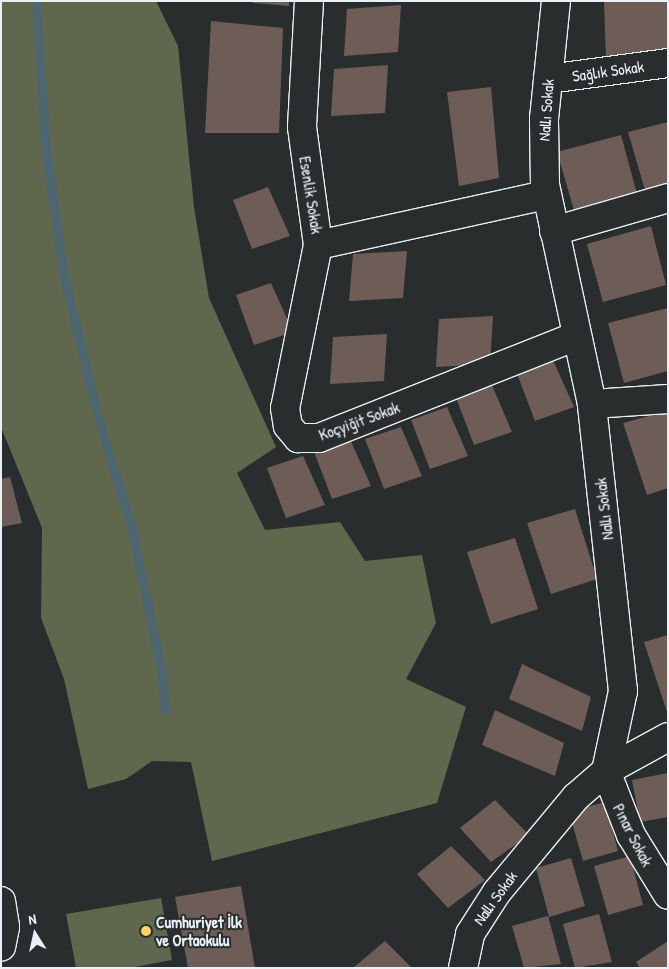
<!DOCTYPE html>
<html>
<head>
<meta charset="utf-8">
<style>
  body { margin:0 }
  #map { position:relative; width:669px; height:969px; overflow:hidden; background:#2a2d2e; font-family:"Patrick Hand",sans-serif }
  div>[style] { position:absolute }
  [style*='--x'] { left:calc(var(--x)*1px); top:calc(var(--y)*1px); width:calc(var(--w)*1px); rotate:calc(var(--a)*1deg) }
  .green>* { inset:0; background:#5f674d }
  .stream>* { height:9px; margin:-4.5px; padding:0 4.5px; transform-origin:4.5px; border-radius:4.5px; background:#4e6572 }
  .building>* { inset:0; background:#6e5d57 }
  .roads { filter:drop-shadow(1px 0 #e8f1f8) drop-shadow(-1px 0 #e8f1f8) drop-shadow(0 1px #e8f1f8) drop-shadow(0 -1px #e8f1f8) }
  .minor>* { height:28px; margin:-14px; padding:0 14px; transform-origin:14px; border-radius:14px; background:#2a2d2e }
  .dots>* { width:14px; height:14px; translate:-50% -50%; box-sizing:border-box; border:2px solid #2a2d2e; border-radius:50% }
  span { translate:-50% -50%; white-space:nowrap; text-align:center; line-height:1.15; -webkit-text-stroke:4px #2a2d2e; paint-order:stroke }
  .street-label { font-size:16px; color:#e8f1f8 }
  .poi-label { font-size:16px; color:#e8f1f8; font-weight:700 }
  .left { translate:0 -50%; text-align:left }
  .frame { position:absolute; inset:0; border:2px solid #e8f1f8; pointer-events:none }
  .north { position:absolute; left:10px; top:909px; width:50px; height:50px; -webkit-text-stroke:4px #2a2d2e; paint-order:stroke; rotate:350deg; font-size:14px; font-weight:700; line-height:20px; text-align:center; color:#e8f1f8 }
  .north::after { content:''; display:block; margin:auto; width:18px; height:22px; background:#e8f1f8; clip-path:polygon(50% 0,100% 100%,50% 72%,0 100%) }
</style>
</head>
<body>
<div id="map">
  <div class="green">
    <i style="clip-path:polygon(1px 1px,156px 1px,178px 46px,194px 207px,209px 298px,276px 447px,237px 473px,265px 530px,340px 522px,365px 561px,422px 555px,436px 623px,406px 679px,466px 707px,437px 803px,212px 861px,191px 762px,152px 761px,126px 779px,88px 789px,64px 679px,41px 618px,42px 528px,1px 427px)"></i>
    <i style="clip-path:polygon(161px 898px,172px 960px,129px 968px,76px 968px,66px 914px)"></i>
  </div>
  <div class="stream">
    <i style="--x:36;--y:1;--w:149;--a:86.2"></i>
    <i style="--x:46;--y:150;--w:128;--a:81.9"></i>
    <i style="--x:64;--y:277;--w:148;--a:76.3"></i>
    <i style="--x:99;--y:421;--w:113;--a:73"></i>
    <i style="--x:132;--y:529;--w:143;--a:78.3"></i>
    <i style="--x:161;--y:669;--w:42;--a:84.6"></i>
  </div>
  <div class="building">
    <i style="clip-path:polygon(253px 1px,289px 1px,289px 6px,253px 3px)"></i>
    <i style="clip-path:polygon(604px 1px,668px 1px,668px 51px,606px 60px)"></i>
    <i style="clip-path:polygon(401px 5px,398px 52px,344px 56px,347px 9px)"></i>
    <i style="clip-path:polygon(211px 21px,283px 28px,279px 133px,205px 133px)"></i>
    <i style="clip-path:polygon(388px 65px,385px 113px,331px 116px,334px 69px)"></i>
    <i style="clip-path:polygon(491px 87px,499px 178px,459px 186px,447px 92px)"></i>
    <i style="clip-path:polygon(668px 122px,668px 184px,645px 190px,628px 132px)"></i>
    <i style="clip-path:polygon(621px 135px,637px 194px,574px 210px,557px 152px)"></i>
    <i style="clip-path:polygon(268px 187px,290px 236px,252px 249px,233px 200px)"></i>
    <i style="clip-path:polygon(651px 226px,666px 285px,603px 302px,587px 244px)"></i>
    <i style="clip-path:polygon(407px 251px,403px 298px,349px 301px,353px 254px)"></i>
    <i style="clip-path:polygon(271px 283px,293px 332px,254px 345px,236px 295px)"></i>
    <i style="clip-path:polygon(668px 308px,668px 371px,624px 383px,608px 323px)"></i>
    <i style="clip-path:polygon(493px 316px,490px 364px,436px 367px,439px 319px)"></i>
    <i style="clip-path:polygon(387px 334px,384px 381px,330px 384px,333px 337px)"></i>
    <i style="clip-path:polygon(552px 358px,574px 407px,535px 421px,516px 371px)"></i>
    <i style="clip-path:polygon(491px 383px,512px 432px,474px 445px,455px 395px)"></i>
    <i style="clip-path:polygon(447px 407px,468px 456px,430px 469px,411px 420px)"></i>
    <i style="clip-path:polygon(668px 411px,668px 488px,647px 495px,623px 423px)"></i>
    <i style="clip-path:polygon(401px 427px,422px 476px,384px 489px,365px 439px)"></i>
    <i style="clip-path:polygon(349px 437px,371px 486px,332px 499px,313px 449px)"></i>
    <i style="clip-path:polygon(303px 456px,325px 505px,286px 518px,267px 468px)"></i>
    <i style="clip-path:polygon(10px 477px,22px 523px,1px 527px,1px 479px)"></i>
    <i style="clip-path:polygon(575px 509px,597px 579px,551px 594px,527px 523px)"></i>
    <i style="clip-path:polygon(515px 538px,538px 609px,491px 624px,467px 552px)"></i>
    <i style="clip-path:polygon(668px 635px,668px 712px,667px 712px,644px 642px)"></i>
    <i style="clip-path:polygon(522px 664px,591px 697px,582px 731px,509px 699px)"></i>
    <i style="clip-path:polygon(495px 710px,564px 743px,555px 776px,482px 745px)"></i>
    <i style="clip-path:polygon(668px 773px,668px 817px,640px 822px,632px 780px)"></i>
    <i style="clip-path:polygon(495px 800px,529px 835px,491px 862px,460px 828px)"></i>
    <i style="clip-path:polygon(605px 802px,618px 851px,583px 861px,569px 812px)"></i>
    <i style="clip-path:polygon(451px 846px,485px 880px,448px 908px,417px 874px)"></i>
    <i style="clip-path:polygon(630px 856px,643px 905px,608px 915px,594px 866px)"></i>
    <i style="clip-path:polygon(571px 858px,585px 906px,549px 917px,536px 868px)"></i>
    <i style="clip-path:polygon(241px 886px,255px 968px,188px 968px,175px 897px)"></i>
    <i style="clip-path:polygon(599px 914px,612px 962px,575px 968px,563px 924px)"></i>
    <i style="clip-path:polygon(548px 916px,561px 964px,524px 968px,512px 926px)"></i>
    <i style="clip-path:polygon(385px 941px,412px 968px,353px 968px)"></i>
    <i style="clip-path:polygon(668px 941px,668px 968px,640px 968px,636px 962px)"></i>
  </div>
  <div class="roads">
    <div class="minor">
      <i style="--x:309;--y:1;--w:126;--a:93.2"></i>
      <i style="--x:302;--y:127;--w:119;--a:82.3"></i>
      <i style="--x:318;--y:245;--w:233;--a:-12.4"></i>
      <i style="--x:548;--y:79;--w:121;--a:-7.6"></i>
      <i style="--x:554;--y:231;--w:119;--a:-16.1"></i>
      <i style="--x:318;--y:245;--w:166;--a:101.4"></i>
      <i style="--x:285;--y:408;--w:18;--a:81"></i>
      <i style="--x:288;--y:426;--w:16;--a:50"></i>
      <i style="--x:298;--y:438;--w:21;--a:0"></i>
      <i style="--x:319;--y:438;--w:277;--a:-21.6"></i>
      <i style="--x:592;--y:404;--w:76;--a:-3.8"></i>
      <i style="--x:668;--y:737;--w:71;--a:151.3"></i>
      <i style="--x:606;--y:771;--w:69;--a:68.7"></i>
      <i style="--x:631;--y:835;--w:70;--a:58.3"></i>
      <i style="--x:1;--y:901;--w:26;--a:81"></i>
      <i style="--x:5;--y:927;--w:20;--a:101"></i>
      <i style="--x:463;--y:968;--w:35;--a:-78"></i>
      <i style="--x:470;--y:934;--w:50;--a:-57.3"></i>
      <i style="--x:497;--y:892;--w:124;--a:-50.3"></i>
      <i style="--x:576;--y:797;--w:40;--a:-41"></i>
      <i style="--x:606;--y:771;--w:82;--a:-78"></i>
      <i style="--x:623;--y:691;--w:289;--a:-96.2"></i>
      <i style="--x:592;--y:404;--w:224;--a:-102.1"></i>
      <i style="--x:545;--y:185;--w:66;--a:-90.9"></i>
      <i style="--x:544;--y:119;--w:119;--a:-84.2"></i>
    </div>
  </div>
  <div class="dots">
    <i style="left:146px;top:931px;background:#ffd166"></i>
  </div>
  <div class="street-label">
    <span style="left:608px;top:71px;rotate:-8deg">Sağlık Sokak</span>
    <span style="left:546px;top:110px;rotate:-86deg">Nallı Sokak</span>
    <span style="left:311px;top:195px;rotate:81deg">Esenlik Sokak</span>
    <span style="left:359px;top:421px;rotate:-20deg">Koçyiğit Sokak</span>
    <span style="left:604px;top:509px;rotate:-97deg">Nallı Sokak</span>
    <span style="left:633px;top:835px;rotate:63deg">Pınar Sokak</span>
    <span style="left:495px;top:898px;rotate:-54deg">Nallı Sokak</span>
  </div>
  <div class="poi-label">
    <span class="left" style="left:156px;top:931px">Cumhuriyet İlk<br>ve Ortaokulu</span>
  </div>
  <div class="frame"></div>
  <div class="north">N</div>
</div>
</body>
</html>
